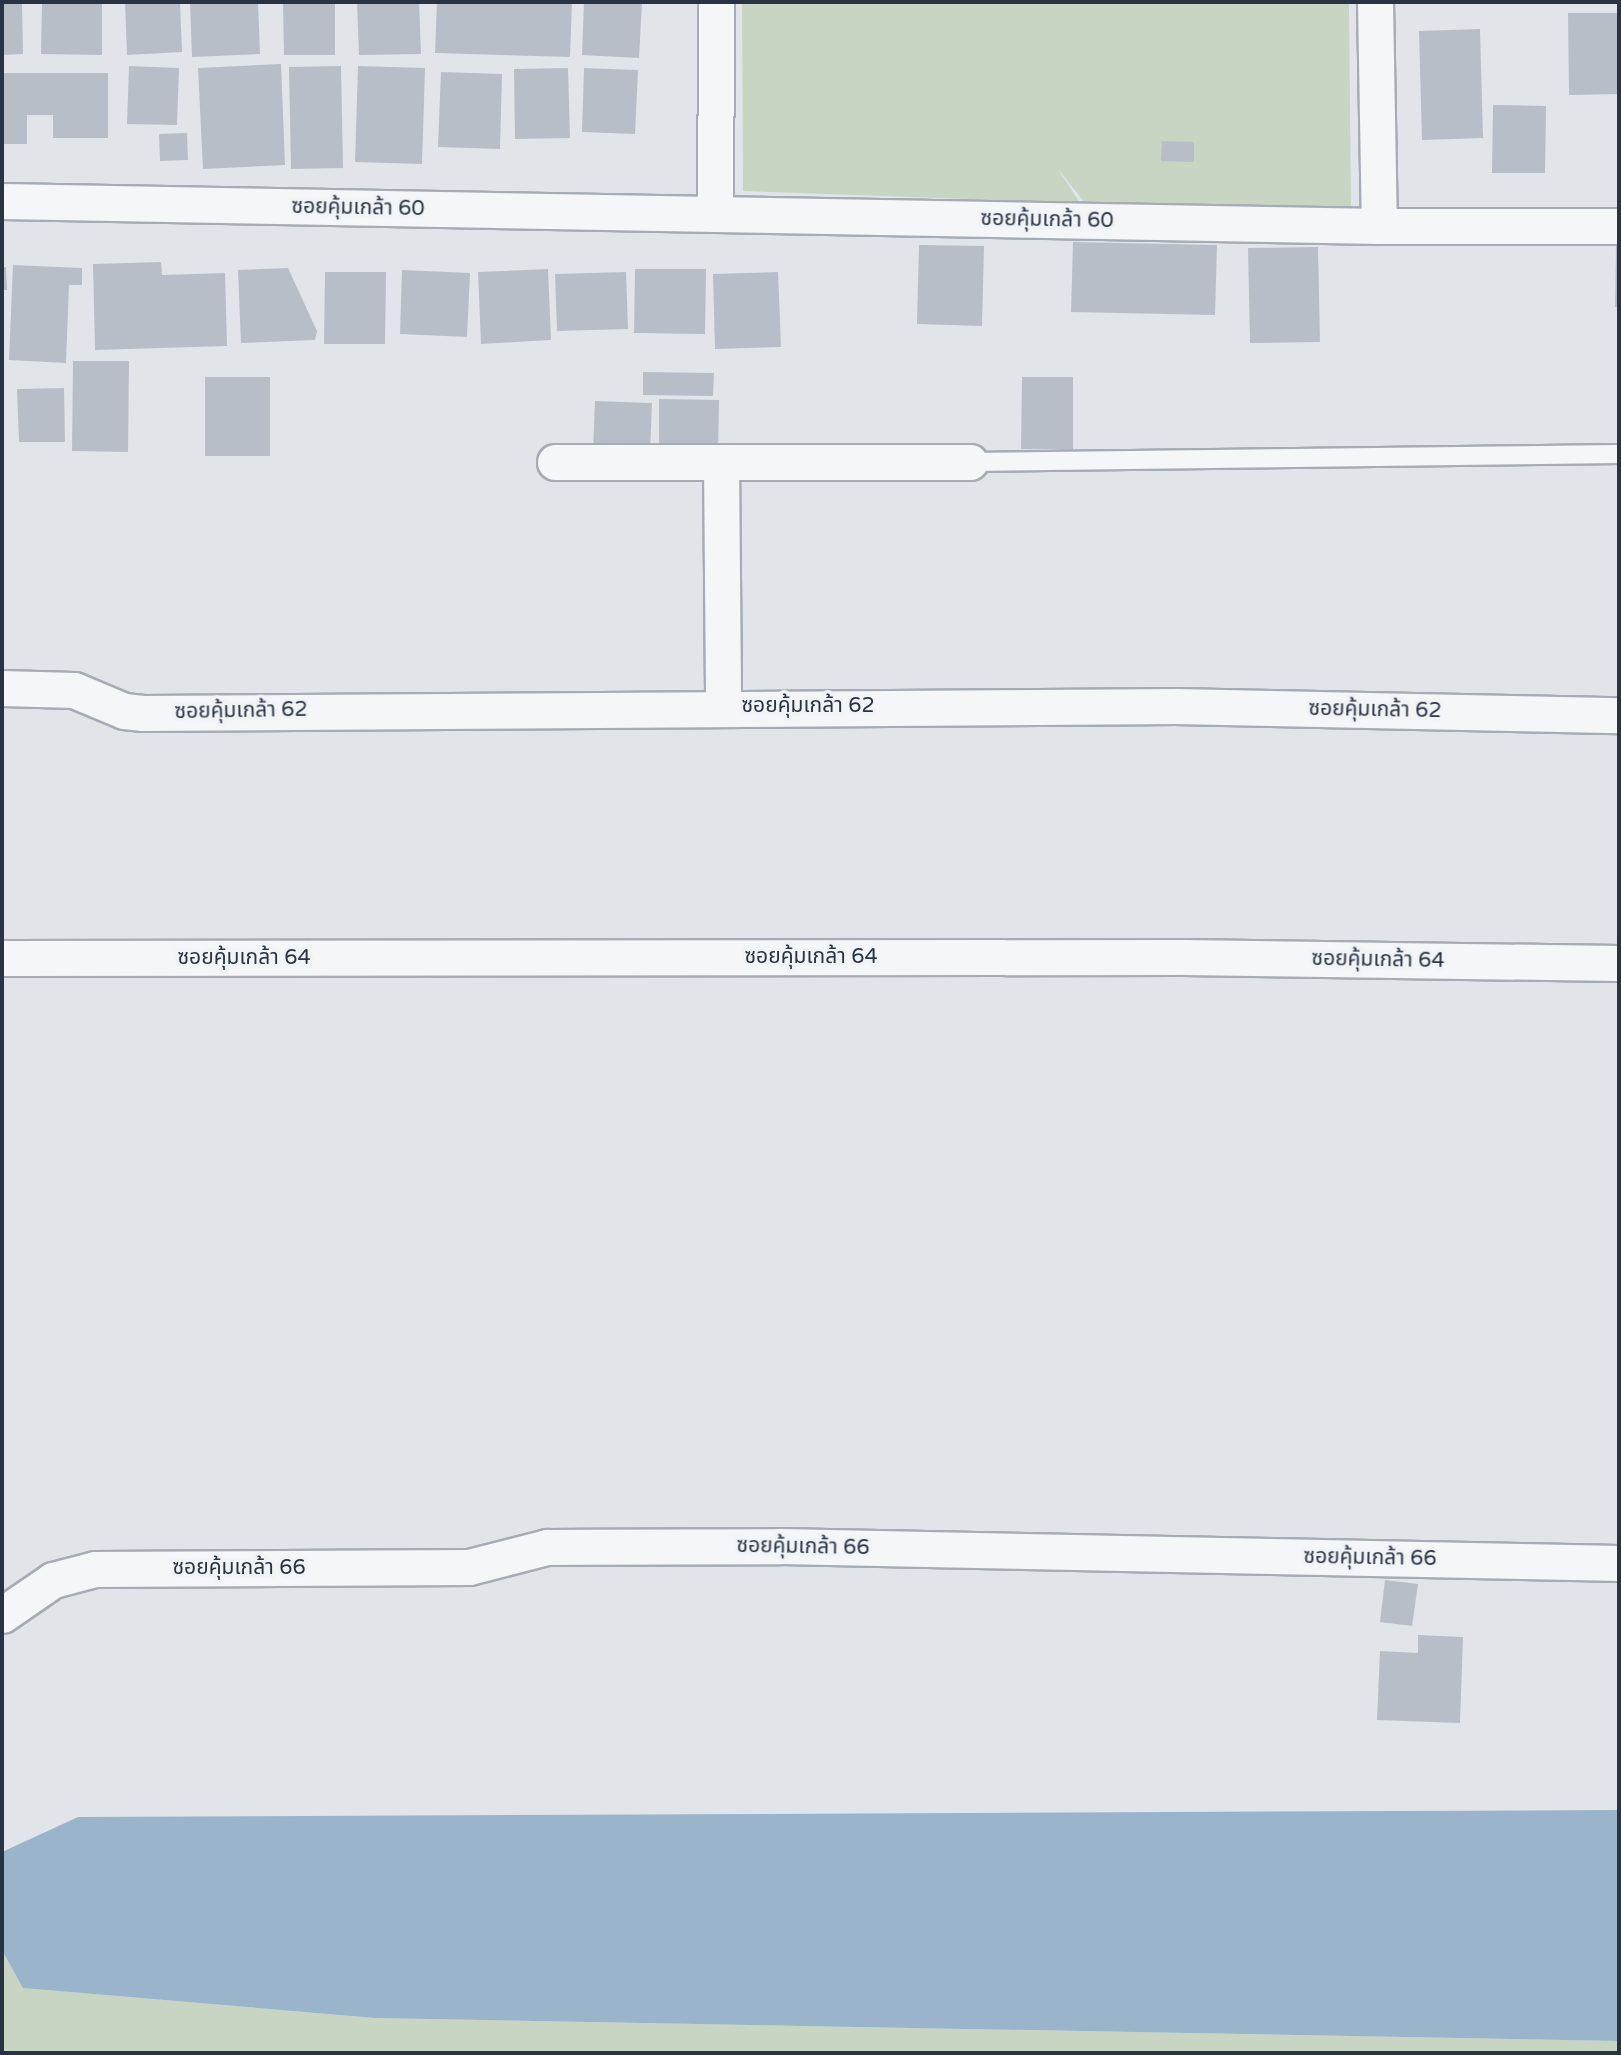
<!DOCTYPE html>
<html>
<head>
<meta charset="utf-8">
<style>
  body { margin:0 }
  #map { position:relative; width:1621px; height:2055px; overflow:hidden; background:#e1e5ea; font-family:"Varela Round","Noto Sans Thai",sans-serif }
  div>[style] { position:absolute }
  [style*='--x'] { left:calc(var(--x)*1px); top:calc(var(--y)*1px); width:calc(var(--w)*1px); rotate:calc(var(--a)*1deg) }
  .green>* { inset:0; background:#c7d5c2 }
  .water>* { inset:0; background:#9ab4cc }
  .building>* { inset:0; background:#b8bec8 }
  .roads { filter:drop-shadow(2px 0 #a6acb5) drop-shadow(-2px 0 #a6acb5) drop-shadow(0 2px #a6acb5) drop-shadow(0 -2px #a6acb5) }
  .lane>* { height:18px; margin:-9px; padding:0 9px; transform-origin:9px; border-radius:9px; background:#f4f6f8 }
  .street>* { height:35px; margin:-17.5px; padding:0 17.5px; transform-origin:17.5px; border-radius:17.5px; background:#f4f6f8 }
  span { translate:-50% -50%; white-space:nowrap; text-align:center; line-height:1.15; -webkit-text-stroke:7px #f1f4f7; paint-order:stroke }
  .street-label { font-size:21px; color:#283343 }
  .frame { position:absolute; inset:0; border:4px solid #283343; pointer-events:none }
</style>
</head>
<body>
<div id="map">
  <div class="green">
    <i style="clip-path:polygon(742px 2px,1349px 4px,1351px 208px,1086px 204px,1058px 169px,1080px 203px,743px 191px)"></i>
    <i style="clip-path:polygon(2px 1950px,24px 1988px,375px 2018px,1619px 2041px,1619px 2053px,2px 2053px)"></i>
  </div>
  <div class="water">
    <i style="clip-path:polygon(1619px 1810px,1619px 2041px,375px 2018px,23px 1988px,2px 1950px,2px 1852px,78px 1817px)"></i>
  </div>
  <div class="building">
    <i style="clip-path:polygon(2px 2px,22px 2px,23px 54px,2px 55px)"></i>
    <i style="clip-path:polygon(42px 2px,102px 2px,102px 55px,41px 54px)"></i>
    <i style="clip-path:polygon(125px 2px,180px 2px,182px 52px,127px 55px)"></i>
    <i style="clip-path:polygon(190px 2px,258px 2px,260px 54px,192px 57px)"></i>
    <i style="clip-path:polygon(283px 2px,335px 2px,335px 55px,284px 55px)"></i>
    <i style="clip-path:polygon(357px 2px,419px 2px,421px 54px,359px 55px)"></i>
    <i style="clip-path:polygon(437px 2px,572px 2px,570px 57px,435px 53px)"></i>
    <i style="clip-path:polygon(584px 2px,642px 2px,639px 58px,582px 55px)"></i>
    <i style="clip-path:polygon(1568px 13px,1619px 13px,1619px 94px,1569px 95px)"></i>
    <i style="clip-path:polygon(1480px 29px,1483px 138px,1422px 140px,1419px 31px)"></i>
    <i style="clip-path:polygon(281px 64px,285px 165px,203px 169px,198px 68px)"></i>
    <i style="clip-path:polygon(129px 66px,179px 68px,177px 125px,127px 124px)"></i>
    <i style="clip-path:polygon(341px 66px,343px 168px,291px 169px,289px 67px)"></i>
    <i style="clip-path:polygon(358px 66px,425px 68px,422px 164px,355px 162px)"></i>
    <i style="clip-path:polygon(568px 68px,570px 138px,515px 139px,514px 69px)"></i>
    <i style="clip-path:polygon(584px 68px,638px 70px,635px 134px,582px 132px)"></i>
    <i style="clip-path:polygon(441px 72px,502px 74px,500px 149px,438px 147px)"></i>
    <i style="clip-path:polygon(2px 73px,108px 73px,108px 138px,53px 138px,53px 115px,27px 115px,27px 144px,2px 144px)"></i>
    <i style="clip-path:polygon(1493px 105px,1546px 106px,1545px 173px,1492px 173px)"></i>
    <i style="clip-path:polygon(187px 133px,188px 160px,160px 161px,159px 134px)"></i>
    <i style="clip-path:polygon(1162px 141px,1194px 142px,1194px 162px,1161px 161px)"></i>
    <i style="clip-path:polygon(1073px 242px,1217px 245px,1215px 315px,1071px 312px)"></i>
    <i style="clip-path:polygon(919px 245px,984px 246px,982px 326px,917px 324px)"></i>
    <i style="clip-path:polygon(1616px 245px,1619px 245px,1619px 307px,1615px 307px)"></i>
    <i style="clip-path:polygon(1318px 247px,1320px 342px,1250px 343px,1248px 248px)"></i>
    <i style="clip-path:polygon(161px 262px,162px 275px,225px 273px,227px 346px,95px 350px,93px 264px)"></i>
    <i style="clip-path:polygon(13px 265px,82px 268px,82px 285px,69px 285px,66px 363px,9px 360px)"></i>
    <i style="clip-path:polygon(2px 267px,6px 267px,7px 290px,2px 290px)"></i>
    <i style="clip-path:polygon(288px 268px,317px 331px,315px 340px,241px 343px,238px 270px)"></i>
    <i style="clip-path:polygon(548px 269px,551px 340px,481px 344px,478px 272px)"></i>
    <i style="clip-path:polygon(635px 269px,706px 269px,705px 334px,634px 333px)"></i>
    <i style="clip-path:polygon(402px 270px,470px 273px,467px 337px,400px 334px)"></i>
    <i style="clip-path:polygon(325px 272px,386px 272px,385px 344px,324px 344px)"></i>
    <i style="clip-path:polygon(626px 272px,628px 329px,557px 331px,555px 274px)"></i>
    <i style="clip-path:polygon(778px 272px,781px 347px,715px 349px,713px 274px)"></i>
    <i style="clip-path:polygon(73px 361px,129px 361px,128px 452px,72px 451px)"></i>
    <i style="clip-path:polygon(643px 372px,714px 373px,713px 396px,643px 395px)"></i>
    <i style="clip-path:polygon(205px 377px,270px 377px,270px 456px,205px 456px)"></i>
    <i style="clip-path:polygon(1022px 377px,1073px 377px,1073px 450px,1021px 449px)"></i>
    <i style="clip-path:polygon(64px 388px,65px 442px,19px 442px,17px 389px)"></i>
    <i style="clip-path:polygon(659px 399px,719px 400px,718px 453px,659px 452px)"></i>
    <i style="clip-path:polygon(595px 401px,652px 403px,650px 453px,593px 451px)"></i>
    <i style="clip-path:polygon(1385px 1580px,1418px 1584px,1412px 1626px,1380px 1622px)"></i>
    <i style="clip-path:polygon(1418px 1635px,1463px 1637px,1460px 1723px,1377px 1720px,1380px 1651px,1418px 1653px)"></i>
  </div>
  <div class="roads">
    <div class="lane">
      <i style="--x:970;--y:462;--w:649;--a:-0.71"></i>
    </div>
    <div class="street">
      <i style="--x:1375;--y:2;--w:224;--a:89"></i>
      <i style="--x:2;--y:201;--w:1377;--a:1.04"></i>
      <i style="--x:1379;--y:226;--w:240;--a:0"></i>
      <i style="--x:715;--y:214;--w:212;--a:-89.7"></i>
      <i style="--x:555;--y:462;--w:415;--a:0"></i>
      <i style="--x:721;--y:462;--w:244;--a:89.5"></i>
      <i style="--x:2;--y:688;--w:72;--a:1.6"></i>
      <i style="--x:74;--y:690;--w:54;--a:22.8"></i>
      <i style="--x:124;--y:711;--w:19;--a:6"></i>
      <i style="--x:143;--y:713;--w:1032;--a:-0.39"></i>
      <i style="--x:1175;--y:706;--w:444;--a:1.2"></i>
      <i style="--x:2;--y:958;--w:1181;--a:-0.05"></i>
      <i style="--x:1183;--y:957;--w:436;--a:0.8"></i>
      <i style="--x:2;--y:1615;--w:62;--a:-34.5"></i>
      <i style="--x:53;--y:1580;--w:43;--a:-14.7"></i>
      <i style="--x:95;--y:1569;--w:374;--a:-0.3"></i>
      <i style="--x:469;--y:1567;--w:81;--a:-14.4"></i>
      <i style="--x:547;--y:1547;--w:233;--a:-0.2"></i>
      <i style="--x:780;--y:1546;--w:839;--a:1.16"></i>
    </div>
  </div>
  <div class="street-label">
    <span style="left:358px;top:208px;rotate:1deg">ซอยคุ้มเกล้า 60</span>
    <span style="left:1047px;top:220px;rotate:1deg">ซอยคุ้มเกล้า 60</span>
    <span style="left:808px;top:706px">ซอยคุ้มเกล้า 62</span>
    <span style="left:1375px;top:710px;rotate:1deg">ซอยคุ้มเกล้า 62</span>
    <span style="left:241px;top:711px;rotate:-1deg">ซอยคุ้มเกล้า 62</span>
    <span style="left:811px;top:957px">ซอยคุ้มเกล้า 64</span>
    <span style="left:244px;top:958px">ซอยคุ้มเกล้า 64</span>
    <span style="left:1378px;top:960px;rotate:1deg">ซอยคุ้มเกล้า 64</span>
    <span style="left:803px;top:1547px;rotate:1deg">ซอยคุ้มเกล้า 66</span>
    <span style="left:1370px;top:1558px;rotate:1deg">ซอยคุ้มเกล้า 66</span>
    <span style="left:239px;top:1568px">ซอยคุ้มเกล้า 66</span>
  </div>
  <div class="frame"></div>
</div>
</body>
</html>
